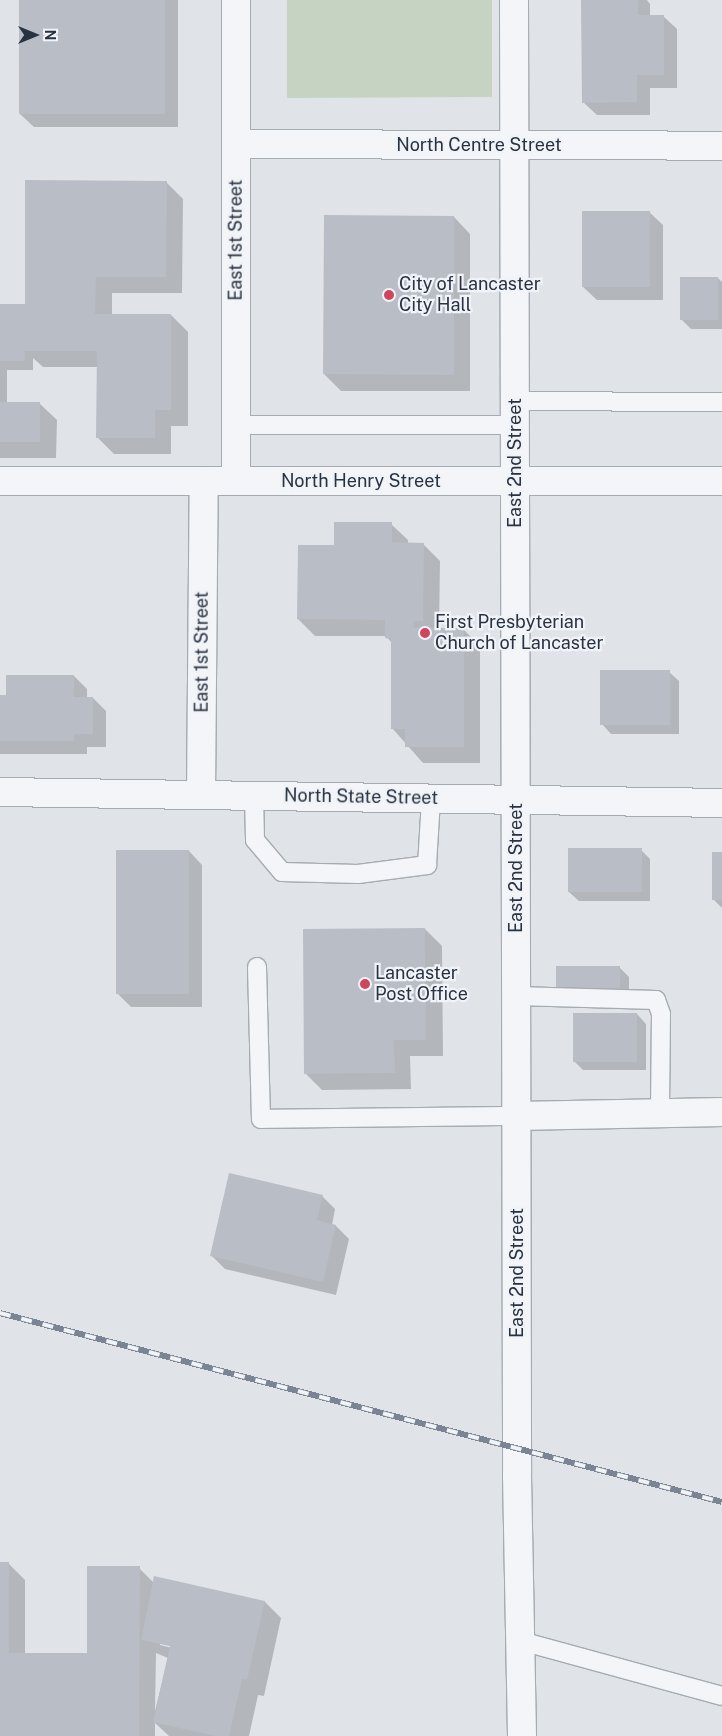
<!DOCTYPE html>
<html>
<head>
<meta charset="utf-8">
<style>
  body { margin:0 }
  #map { position:relative; width:722px; height:1736px; overflow:hidden; background:#e0e4e9; font-family:"Public Sans",sans-serif }
  div>[style] { position:absolute }
  [style*='--x'] { left:calc(var(--x)*1px); top:calc(var(--y)*1px); width:calc(var(--w)*1px); rotate:calc(var(--a)*1deg) }
  .green>* { inset:0; background:#c6d3c2 }
  .shadow>* { inset:0; background:#0003 }
  .building>* { inset:0; background:#b8bdc6 }
  .roads { filter:drop-shadow(1px 0 #a5abb3) drop-shadow(-1px 0 #a5abb3) drop-shadow(0 1px #a5abb3) drop-shadow(0 -1px #a5abb3) }
  .service>* { height:18px; margin:-9px; padding:0 9px; transform-origin:9px; border-radius:9px; background:#f3f5f8 }
  .minor>* { height:28px; margin:-14px; padding:0 14px; transform-origin:14px; border-radius:14px; background:#f3f5f8 }
  .tertiary>* { height:28px; margin:-14px; padding:0 14px; transform-origin:14px; border-radius:14px; background:#f3f5f8 }
  .rail>* { height:5.5px; margin-top:-2.75px; transform-origin:0; background:repeating-linear-gradient(90deg,#f0f3f7 0 11px,#7a8493 0 22px); box-sizing:border-box; border-block:1px solid #7a8493 }
  .dots>* { width:14px; height:14px; translate:-50% -50%; box-sizing:border-box; border:2px solid #f0f3f7; border-radius:50% }
  span { translate:-50% -50%; white-space:nowrap; text-align:center; line-height:1.15; -webkit-text-stroke:4.5px #f0f3f7; paint-order:stroke }
  .street-label { font-size:18px; color:#293241 }
  .poi-label { font-size:18px; color:#293241 }
  .left { translate:0 -50%; text-align:left }
  .north { position:absolute; left:10px; top:10px; width:50px; height:50px; -webkit-text-stroke:4px #f0f3f7; paint-order:stroke; rotate:90deg; font-size:14px; font-weight:700; line-height:20px; text-align:center; color:#293241 }
  .north::after { content:''; display:block; margin:auto; width:18px; height:22px; background:#293241; clip-path:polygon(50% 0,100% 100%,50% 72%,0 100%) }
</style>
</head>
<body>
<div id="map">
  <div class="green">
    <i style="clip-path:polygon(287px 0,492px 0,492px 97px,287px 98px)"></i>
  </div>
  <div class="shadow">
    <i style="clip-path:polygon(20px 0,178px 0,178px 127px,34px 127px,20px 114px)"></i>
    <i style="clip-path:polygon(582px 0,647px 0,650px 4px,650px 16px,663px 16px,677px 29px,677px 88px,650px 88px,650px 115px,597px 115px,583px 102px)"></i>
    <i style="clip-path:polygon(166px 182px,183px 199px,182px 293px,112px 293px,112px 315px,171px 315px,188px 332px,188px 426px,171px 426px,171px 454px,114px 454px,97px 437px,98px 367px,43px 367px,33px 358px,33px 370px,7px 370px,7px 404px,40px 404px,57px 420px,56px 458px,0 458px,0 305px,24px 305px)"></i>
    <i style="clip-path:polygon(649px 212px,663px 225px,663px 300px,597px 300px,583px 287px)"></i>
    <i style="clip-path:polygon(454px 217px,470px 234px,470px 391px,341px 391px,324px 374px)"></i>
    <i style="clip-path:polygon(718px 278px,722px 282px,722px 329px,691px 329px,681px 319px)"></i>
    <i style="clip-path:polygon(391px 524px,408px 540px,408px 544px,423px 544px,440px 561px,439px 630px,464px 630px,480px 646px,480px 763px,423px 763px,392px 728px,392px 643px,386px 636px,315px 636px,298px 619px,335px 547px)"></i>
    <i style="clip-path:polygon(669px 672px,679px 681px,679px 734px,611px 734px,602px 724px)"></i>
    <i style="clip-path:polygon(74px 676px,87px 689px,87px 698px,93px 698px,106px 711px,106px 747px,87px 747px,87px 754px,0 754px,0 696px,7px 696px)"></i>
    <i style="clip-path:polygon(641px 850px,650px 859px,650px 901px,579px 901px,569px 892px)"></i>
    <i style="clip-path:polygon(189px 851px,202px 865px,202px 1007px,131px 1007px,117px 993px)"></i>
    <i style="clip-path:polygon(722px 853px,722px 908px,714px 900px)"></i>
    <i style="clip-path:polygon(425px 929px,442px 946px,443px 1056px,410px 1056px,411px 1089px,322px 1090px,305px 1073px)"></i>
    <i style="clip-path:polygon(620px 968px,629px 977px,629px 1001px,567px 1001px)"></i>
    <i style="clip-path:polygon(637px 1014px,646px 1024px,646px 1070px,583px 1070px,574px 1061px)"></i>
    <i style="clip-path:polygon(322px 1196px,335px 1209px,332px 1225px,336px 1226px,349px 1239px,336px 1295px,225px 1269px,212px 1256px)"></i>
    <i style="clip-path:polygon(evenodd,0 1564px,9px 1564px,25px 1580px,25px 1654px,89px 1655px,139px 1568px,154px 1583px,265px 1602px,281px 1618px,264px 1696px,258px 1695px,249px 1736px,169px 1736px,155px 1723px,155px 1736px,0 1736px,0 1564px,160px 1643px,176px 1647px,176px 1649px,160px 1645px,160px 1643px,0 1564px,156px 1653px,168px 1658px,155px 1711px,156px 1653px)"></i>
  </div>
  <div class="building">
    <i style="clip-path:polygon(19px 0,165px 0,165px 114px,19px 114px)"></i>
    <i style="clip-path:polygon(581px 0,638px 0,638px 15px,664px 15px,664px 75px,637px 75px,637px 102px,582px 103px)"></i>
    <i style="clip-path:polygon(25px 180px,167px 181px,166px 277px,96px 277px,95px 314px,171px 314px,171px 410px,155px 410px,155px 438px,96px 438px,97px 351px,25px 351px,25px 361px,0 361px,0 304px,25px 304px)"></i>
    <i style="clip-path:polygon(582px 211px,650px 211px,650px 287px,582px 287px)"></i>
    <i style="clip-path:polygon(324px 215px,454px 216px,454px 375px,323px 374px)"></i>
    <i style="clip-path:polygon(680px 277px,718px 277px,718px 320px,680px 320px)"></i>
    <i style="clip-path:polygon(0 402px,40px 402px,40px 442px,0 442px)"></i>
    <i style="clip-path:polygon(334px 522px,392px 522px,392px 542px,424px 543px,423px 621px,414px 621px,414px 628px,464px 628px,464px 747px,405px 747px,405px 729px,391px 729px,391px 639px,385px 638px,385px 620px,297px 619px,298px 545px,334px 545px)"></i>
    <i style="clip-path:polygon(600px 670px,670px 670px,670px 725px,600px 725px)"></i>
    <i style="clip-path:polygon(6px 675px,74px 675px,74px 697px,93px 697px,93px 734px,74px 734px,74px 741px,0 741px,0 695px,6px 695px)"></i>
    <i style="clip-path:polygon(568px 848px,642px 848px,642px 892px,568px 892px)"></i>
    <i style="clip-path:polygon(116px 850px,189px 850px,189px 994px,116px 994px)"></i>
    <i style="clip-path:polygon(712px 852px,722px 852px,722px 900px,712px 900px)"></i>
    <i style="clip-path:polygon(425px 928px,426px 1040px,394px 1040px,395px 1073px,304px 1074px,303px 929px)"></i>
    <i style="clip-path:polygon(556px 966px,620px 966px,620px 992px,556px 992px)"></i>
    <i style="clip-path:polygon(573px 1013px,637px 1013px,637px 1062px,573px 1062px)"></i>
    <i style="clip-path:polygon(229px 1173px,323px 1195px,317px 1220px,336px 1225px,323px 1282px,210px 1256px)"></i>
    <i style="clip-path:polygon(0 1562px,9px 1562px,9px 1653px,87px 1653px,87px 1566px,140px 1566px,139px 1736px,0 1736px)"></i>
    <i style="clip-path:polygon(154px 1576px,265px 1601px,247px 1680px,242px 1679px,229px 1736px,215px 1736px,153px 1722px,170px 1646px,141px 1640px)"></i>
  </div>
  <div class="roads">
    <div class="service">
      <i style="--x:515;--y:401;--w:207;--a:0.3"></i>
      <i style="--x:236;--y:425;--w:279;--a:0"></i>
      <i style="--x:254;--y:795;--w:45;--a:88.7"></i>
      <i style="--x:255;--y:840;--w:42;--a:49.8"></i>
      <i style="--x:282;--y:872;--w:76;--a:1.5"></i>
      <i style="--x:358;--y:874;--w:70;--a:-7.4"></i>
      <i style="--x:427;--y:865;--w:66;--a:-86.5"></i>
      <i style="--x:257;--y:967;--w:152;--a:88.5"></i>
      <i style="--x:261;--y:1119;--w:256;--a:-0.7"></i>
      <i style="--x:516;--y:996;--w:140;--a:1.6"></i>
      <i style="--x:656;--y:1000;--w:15;--a:70"></i>
      <i style="--x:661;--y:1014;--w:99;--a:90.6"></i>
      <i style="--x:521;--y:1641;--w:208;--a:15.3"></i>
    </div>
    <div class="minor">
      <i style="--x:236;--y:0;--w:481;--a:90"></i>
      <i style="--x:236;--y:144;--w:486;--a:0.2"></i>
      <i style="--x:0;--y:481;--w:722;--a:0"></i>
      <i style="--x:0;--y:792;--w:722;--a:0.87"></i>
      <i style="--x:201;--y:794;--w:313;--a:-89.5"></i>
    </div>
    <div class="tertiary">
      <i style="--x:514;--y:0;--w:1475;--a:89.88"></i>
      <i style="--x:517;--y:1475;--w:261;--a:88.9"></i>
      <i style="--x:517;--y:1116;--w:205;--a:-1.1"></i>
    </div>
  </div>
  <div class="rail">
    <i style="--x:0;--y:1313;--w:746;--a:14.67"></i>
  </div>
  <div class="dots">
    <i style="left:389px;top:295px;background:#ce465e"></i>
    <i style="left:425px;top:633px;background:#ce465e"></i>
    <i style="left:365px;top:984px;background:#ce465e"></i>
  </div>
  <div class="street-label">
    <span style="left:479px;top:145px">North Centre Street</span>
    <span style="left:236px;top:240px;rotate:-90deg">East 1st Street</span>
    <span style="left:515px;top:463px;rotate:-90deg">East 2nd Street</span>
    <span style="left:361px;top:481px">North Henry Street</span>
    <span style="left:202px;top:652px;rotate:-90deg">East 1st Street</span>
    <span style="left:361px;top:797px;rotate:1deg">North State Street</span>
    <span style="left:516px;top:868px;rotate:-90deg">East 2nd Street</span>
    <span style="left:517px;top:1273px;rotate:-90deg">East 2nd Street</span>
  </div>
  <div class="poi-label">
    <span class="left" style="left:399px;top:295px">City of Lancaster<br>City Hall</span>
    <span class="left" style="left:435px;top:633px">First Presbyterian<br>Church of Lancaster</span>
    <span class="left" style="left:375px;top:984px">Lancaster<br>Post Office</span>
  </div>
  <div class="north">N</div>
</div>
</body>
</html>
